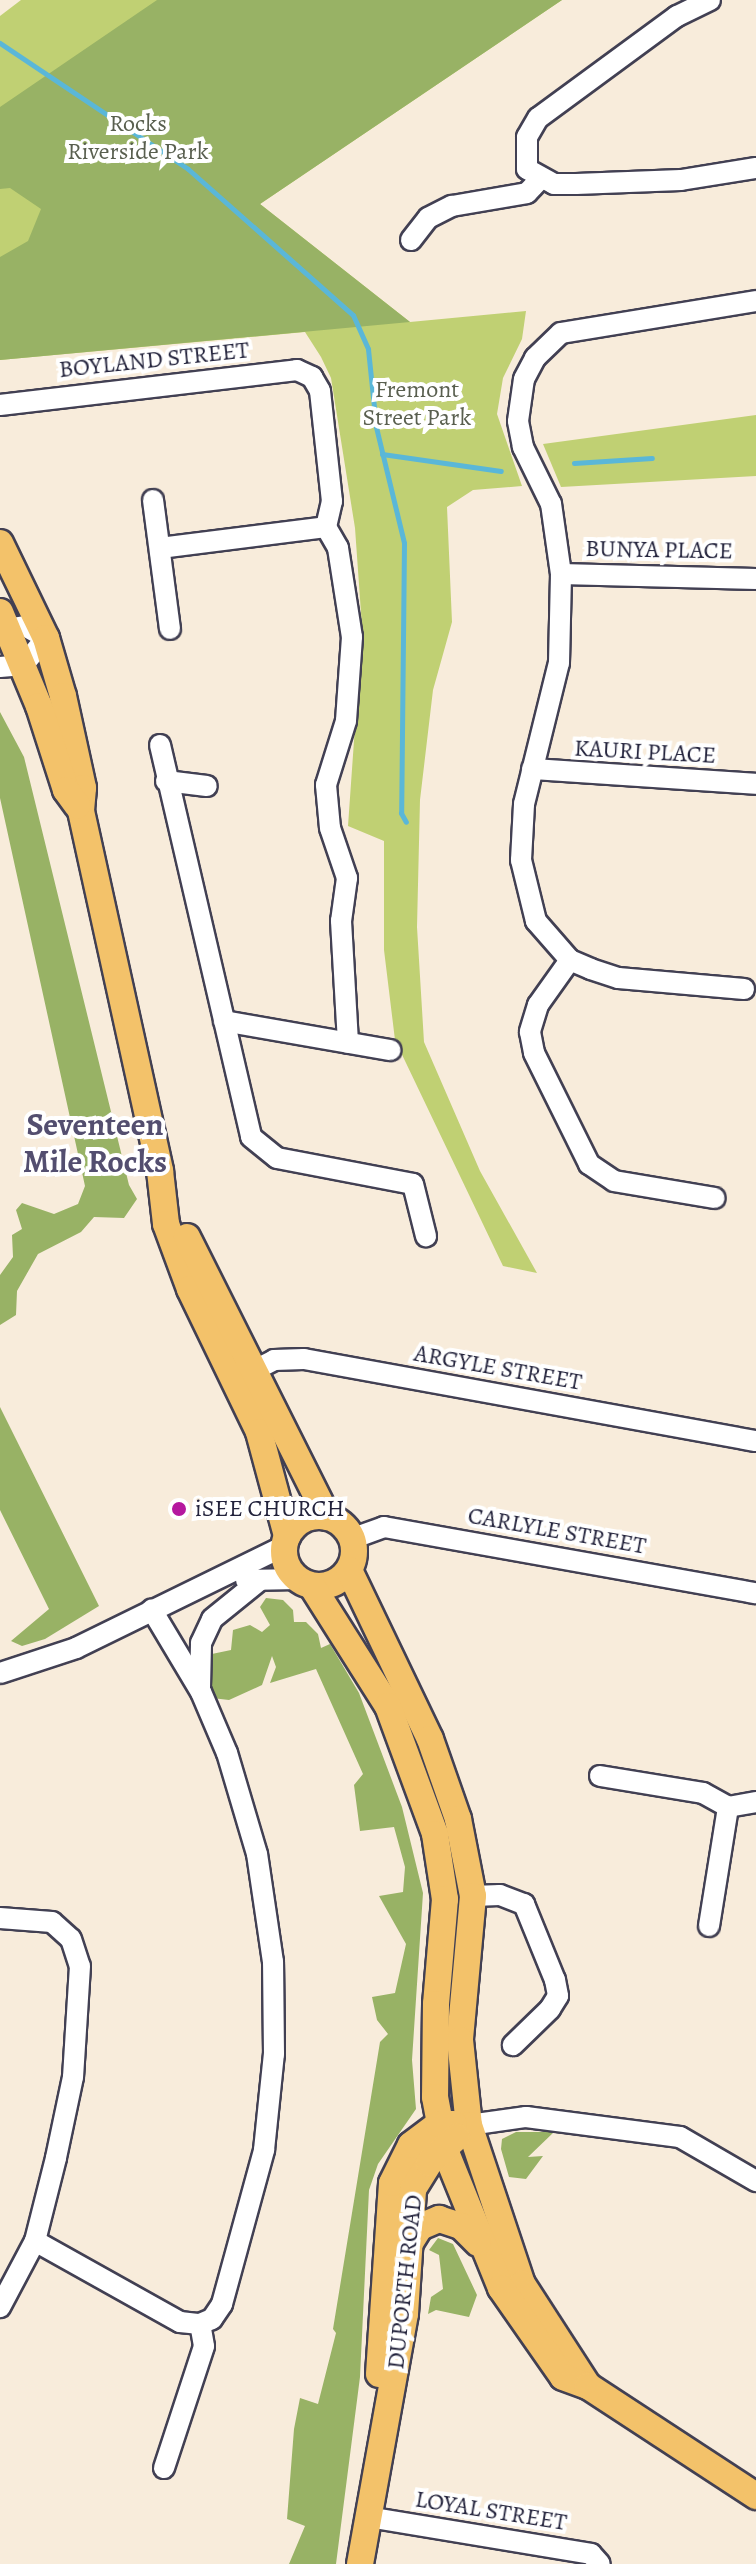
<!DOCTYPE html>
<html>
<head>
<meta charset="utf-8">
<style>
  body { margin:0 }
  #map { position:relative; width:756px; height:2564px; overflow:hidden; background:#f8ecdb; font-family:Alegreya,serif }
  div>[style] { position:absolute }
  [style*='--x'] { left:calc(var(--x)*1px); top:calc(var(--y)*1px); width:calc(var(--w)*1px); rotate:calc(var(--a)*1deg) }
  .green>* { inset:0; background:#c0d073 }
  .forest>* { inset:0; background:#98b265 }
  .stream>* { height:5px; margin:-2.5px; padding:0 2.5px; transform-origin:2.5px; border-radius:2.5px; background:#5ab7d8 }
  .roads { filter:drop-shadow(2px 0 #424053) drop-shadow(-2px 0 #424053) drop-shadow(0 2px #424053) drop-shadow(0 -2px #424053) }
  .minor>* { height:20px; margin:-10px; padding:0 10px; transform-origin:10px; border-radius:10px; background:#fff }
  .major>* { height:26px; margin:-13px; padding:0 13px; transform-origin:13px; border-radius:13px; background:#f3c26a }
  .major>.ring { margin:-13px; padding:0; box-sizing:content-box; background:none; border:26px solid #f3c26a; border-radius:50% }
  .dots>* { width:22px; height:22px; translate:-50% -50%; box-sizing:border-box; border:4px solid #fff; border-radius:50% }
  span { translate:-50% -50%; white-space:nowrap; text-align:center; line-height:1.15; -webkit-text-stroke:8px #fff; paint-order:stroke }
  .park-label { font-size:24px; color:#595f4f }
  .street-label { font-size:24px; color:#22223b }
  .poi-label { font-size:24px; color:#22223b }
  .left { translate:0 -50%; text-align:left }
  .district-label { font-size:32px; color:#534e6f; font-weight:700 }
</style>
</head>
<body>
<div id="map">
  <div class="green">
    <i style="clip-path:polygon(21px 0,562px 0,260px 204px,410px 322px,526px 311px,522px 339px,503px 378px,497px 414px,522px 486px,473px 490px,447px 507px,452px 622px,433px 690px,420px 800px,417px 927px,424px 1042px,480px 1171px,537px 1273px,503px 1266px,395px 1040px,384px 950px,384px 841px,348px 826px,362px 627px,355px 528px,331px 378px,321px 357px,305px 332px,0 360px,0 16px)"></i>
    <i style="clip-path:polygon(756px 415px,756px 476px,561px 487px,543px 444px)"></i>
  </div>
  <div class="forest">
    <i style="clip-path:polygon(157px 0,562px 0,260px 204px,410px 322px,0 360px,0 257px,28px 241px,41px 209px,10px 188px,0 189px,0 107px)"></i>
    <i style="clip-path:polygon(0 712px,24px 757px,129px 1185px,137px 1199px,124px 1218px,94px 1217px,81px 1232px,38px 1254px,17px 1291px,16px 1315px,0 1325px,0 1275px,13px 1257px,12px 1235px,22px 1229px,16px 1210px,22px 1203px,54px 1214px,78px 1204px,85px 1186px,0 798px)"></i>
    <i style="clip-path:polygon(0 1407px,99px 1606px,45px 1639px,22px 1646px,11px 1641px,49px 1609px,0 1510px)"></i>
    <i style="clip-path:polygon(266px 1598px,283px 1600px,293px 1610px,294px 1622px,306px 1622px,318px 1634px,321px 1648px,330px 1644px,359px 1693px,402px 1807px,423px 1893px,412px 2060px,416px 2109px,378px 2164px,369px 2190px,360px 2377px,336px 2564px,289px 2564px,305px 2526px,287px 2519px,294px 2429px,300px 2398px,318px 2404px,336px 2333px,333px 2329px,380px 2042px,388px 2034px,377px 2020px,372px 1997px,395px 1993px,406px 1944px,379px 1896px,403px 1892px,405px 1867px,394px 1827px,360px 1831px,354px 1785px,363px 1774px,316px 1669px,270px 1683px,276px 1667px,272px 1656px,262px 1685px,229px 1700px,212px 1698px,207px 1655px,231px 1650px,233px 1630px,250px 1625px,262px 1632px,270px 1625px,260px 1607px)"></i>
    <i style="clip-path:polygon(516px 2132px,554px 2132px,528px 2157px,543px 2156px,526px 2179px,509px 2177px,501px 2149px,502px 2139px)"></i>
    <i style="clip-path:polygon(438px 2238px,453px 2244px,477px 2295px,469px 2317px,436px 2310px,428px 2314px,431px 2297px,443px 2289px,439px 2255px,429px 2250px)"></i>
  </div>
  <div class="stream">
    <i style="--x:0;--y:43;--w:226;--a:33.8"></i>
    <i style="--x:188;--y:169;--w:220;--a:41.5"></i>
    <i style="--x:353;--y:315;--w:37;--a:66"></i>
    <i style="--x:368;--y:349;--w:78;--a:84.1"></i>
    <i style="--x:376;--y:427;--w:119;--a:76.4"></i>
    <i style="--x:404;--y:543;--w:270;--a:90.6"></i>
    <i style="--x:401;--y:813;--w:10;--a:61"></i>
    <i style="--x:382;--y:454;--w:120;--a:8.1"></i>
    <i style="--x:574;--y:463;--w:78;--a:-3.7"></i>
  </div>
  <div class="roads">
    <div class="minor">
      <i style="--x:710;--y:0;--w:37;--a:154"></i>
      <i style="--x:677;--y:16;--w:172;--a:143.7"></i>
      <i style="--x:538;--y:118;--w:22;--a:120"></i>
      <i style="--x:527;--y:137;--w:32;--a:90"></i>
      <i style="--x:527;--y:169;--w:31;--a:29"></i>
      <i style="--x:554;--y:184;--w:22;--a:0"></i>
      <i style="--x:576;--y:184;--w:105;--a:-2.2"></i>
      <i style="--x:681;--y:180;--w:76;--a:-9.1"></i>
      <i style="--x:411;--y:240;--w:28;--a:-52"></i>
      <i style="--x:428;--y:218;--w:27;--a:-27"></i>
      <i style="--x:452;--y:206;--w:76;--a:-9.8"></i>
      <i style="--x:527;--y:193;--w:19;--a:-47"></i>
      <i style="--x:0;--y:405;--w:299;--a:-6.7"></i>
      <i style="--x:297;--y:370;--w:17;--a:25"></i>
      <i style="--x:312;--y:377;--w:16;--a:60"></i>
      <i style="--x:320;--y:391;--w:111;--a:83.8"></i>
      <i style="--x:332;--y:501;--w:27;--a:103"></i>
      <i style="--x:326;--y:527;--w:24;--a:60"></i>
      <i style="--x:338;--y:548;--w:90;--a:81.1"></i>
      <i style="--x:352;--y:637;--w:84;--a:94.1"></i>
      <i style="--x:346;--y:721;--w:67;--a:107.4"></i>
      <i style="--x:326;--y:785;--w:43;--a:84.7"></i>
      <i style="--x:330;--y:828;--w:53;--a:71.2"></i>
      <i style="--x:347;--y:878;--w:43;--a:97.9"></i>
      <i style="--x:341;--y:921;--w:122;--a:86.7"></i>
      <i style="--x:153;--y:500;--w:130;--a:82.5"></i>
      <i style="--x:160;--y:548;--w:167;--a:-7.2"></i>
      <i style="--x:561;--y:574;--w:195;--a:1.5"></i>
      <i style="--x:0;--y:630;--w:25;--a:-9"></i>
      <i style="--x:25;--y:626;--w:24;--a:30"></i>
      <i style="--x:46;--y:638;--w:35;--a:130"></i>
      <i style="--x:23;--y:665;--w:23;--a:175"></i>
      <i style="--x:160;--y:745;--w:402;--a:76.9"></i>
      <i style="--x:251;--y:1137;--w:33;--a:39"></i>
      <i style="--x:277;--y:1158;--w:138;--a:10.8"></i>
      <i style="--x:413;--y:1184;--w:54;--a:76"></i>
      <i style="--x:532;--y:769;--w:225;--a:3.8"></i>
      <i style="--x:166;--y:781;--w:41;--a:7"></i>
      <i style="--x:570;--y:960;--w:55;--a:125.4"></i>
      <i style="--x:538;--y:1005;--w:28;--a:107"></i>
      <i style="--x:530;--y:1032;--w:21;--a:79"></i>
      <i style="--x:534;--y:1053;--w:124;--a:63.6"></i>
      <i style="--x:589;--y:1164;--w:30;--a:34"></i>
      <i style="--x:614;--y:1181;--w:102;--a:9.6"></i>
      <i style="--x:744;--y:989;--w:126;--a:-175"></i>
      <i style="--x:618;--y:978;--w:28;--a:-162"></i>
      <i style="--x:591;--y:969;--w:23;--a:-157"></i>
      <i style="--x:570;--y:960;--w:52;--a:-131.1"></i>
      <i style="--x:536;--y:921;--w:63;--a:-103.8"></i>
      <i style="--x:521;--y:860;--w:56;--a:-86.9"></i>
      <i style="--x:524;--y:804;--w:145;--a:-76.1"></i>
      <i style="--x:559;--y:663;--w:89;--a:-88.7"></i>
      <i style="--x:561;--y:574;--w:71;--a:-98.1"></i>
      <i style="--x:551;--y:504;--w:64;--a:-116.2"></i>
      <i style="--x:523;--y:447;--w:26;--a:-101"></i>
      <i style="--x:518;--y:421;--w:42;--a:-81.9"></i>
      <i style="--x:524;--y:379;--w:24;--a:-62"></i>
      <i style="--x:535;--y:358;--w:36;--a:-44"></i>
      <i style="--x:561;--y:333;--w:198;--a:-9.3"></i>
      <i style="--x:224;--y:1021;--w:169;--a:9.9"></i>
      <i style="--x:243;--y:1376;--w:35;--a:-27"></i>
      <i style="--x:274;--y:1360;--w:30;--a:-2"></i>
      <i style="--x:304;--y:1359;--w:459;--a:10.3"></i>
      <i style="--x:351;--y:1539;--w:35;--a:-20"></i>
      <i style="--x:384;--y:1527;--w:378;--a:10.1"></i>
      <i style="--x:246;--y:1580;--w:52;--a:-1.1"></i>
      <i style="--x:0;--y:1673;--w:80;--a:-18.2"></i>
      <i style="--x:76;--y:1648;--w:232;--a:-26.1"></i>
      <i style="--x:200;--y:1688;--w:45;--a:-88.7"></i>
      <i style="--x:201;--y:1643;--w:26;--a:-65"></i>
      <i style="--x:212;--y:1619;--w:60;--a:-39"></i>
      <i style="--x:600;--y:1776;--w:104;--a:9.4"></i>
      <i style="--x:703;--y:1793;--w:29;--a:29"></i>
      <i style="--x:728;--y:1807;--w:28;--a:-10"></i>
      <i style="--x:473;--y:1896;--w:27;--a:-2"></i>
      <i style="--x:500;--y:1895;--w:26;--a:21"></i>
      <i style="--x:524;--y:1904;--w:82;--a:67.8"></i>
      <i style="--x:555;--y:1980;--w:16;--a:79"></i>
      <i style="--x:558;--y:1996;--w:15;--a:122"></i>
      <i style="--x:550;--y:2009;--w:52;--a:135.8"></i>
      <i style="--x:0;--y:1918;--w:52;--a:4.4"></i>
      <i style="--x:52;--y:1922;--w:25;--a:42"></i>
      <i style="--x:71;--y:1939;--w:28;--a:72"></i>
      <i style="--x:80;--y:1966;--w:111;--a:93.6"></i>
      <i style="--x:73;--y:2077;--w:83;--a:101.9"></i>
      <i style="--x:56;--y:2158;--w:86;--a:104.2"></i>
      <i style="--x:35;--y:2241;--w:75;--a:117.9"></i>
      <i style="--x:709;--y:1926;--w:121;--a:-80.9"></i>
      <i style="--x:469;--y:2125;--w:58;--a:-8"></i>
      <i style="--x:526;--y:2117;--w:155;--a:7.4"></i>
      <i style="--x:680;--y:2137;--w:88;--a:30.1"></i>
      <i style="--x:35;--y:2241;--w:166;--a:29.2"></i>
      <i style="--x:180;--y:2322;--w:20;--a:6"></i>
      <i style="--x:200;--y:2324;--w:13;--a:-23"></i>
      <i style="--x:212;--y:2319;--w:18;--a:-56"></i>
      <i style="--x:222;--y:2304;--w:160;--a:-74.7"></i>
      <i style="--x:264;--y:2150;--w:97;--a:-84.1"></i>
      <i style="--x:274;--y:2054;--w:92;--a:-90.6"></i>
      <i style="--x:273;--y:1962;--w:109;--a:-98.4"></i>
      <i style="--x:257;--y:1854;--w:105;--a:-106.5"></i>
      <i style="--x:227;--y:1753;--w:66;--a:-113.1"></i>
      <i style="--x:201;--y:1692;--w:96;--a:-120.9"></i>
      <i style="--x:164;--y:2468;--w:128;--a:-71.8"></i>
      <i style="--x:204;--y:2346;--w:22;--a:-100"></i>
      <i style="--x:368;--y:2517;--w:226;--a:9.4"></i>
      <i style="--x:591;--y:2554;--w:13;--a:48"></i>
    </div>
    <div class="major">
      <i style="--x:0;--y:543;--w:106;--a:64.2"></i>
      <i style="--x:46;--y:638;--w:60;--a:73.7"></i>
      <i style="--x:63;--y:696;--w:94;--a:77.7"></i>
      <i style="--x:83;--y:788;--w:23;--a:95"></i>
      <i style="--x:81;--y:811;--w:369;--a:77.6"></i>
      <i style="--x:160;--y:1171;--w:53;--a:83.5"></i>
      <i style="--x:166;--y:1224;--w:69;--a:69.7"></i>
      <i style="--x:190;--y:1289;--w:159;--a:64.2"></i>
      <i style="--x:259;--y:1432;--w:108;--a:74.9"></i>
      <i style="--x:0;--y:612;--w:102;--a:67.5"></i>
      <i style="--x:39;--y:706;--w:88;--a:72.2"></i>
      <i style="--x:66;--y:790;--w:19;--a:54"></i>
      <i style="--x:187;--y:1237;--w:313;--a:63.4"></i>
      <i class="ring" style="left:284px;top:1516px;width:44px;height:44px"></i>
      <i style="--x:349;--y:1570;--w:187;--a:64.4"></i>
      <i style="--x:430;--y:1739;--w:85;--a:70.7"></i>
      <i style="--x:458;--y:1819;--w:78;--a:79"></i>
      <i style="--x:473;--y:1896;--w:145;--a:95.2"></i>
      <i style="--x:460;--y:2040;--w:85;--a:84"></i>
      <i style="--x:469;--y:2125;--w:168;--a:71.6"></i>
      <i style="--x:522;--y:2284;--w:121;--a:57.1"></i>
      <i style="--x:312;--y:1586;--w:142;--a:57.7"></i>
      <i style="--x:388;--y:1706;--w:136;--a:69.8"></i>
      <i style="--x:435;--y:1834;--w:66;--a:81.3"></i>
      <i style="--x:445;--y:1899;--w:105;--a:94.9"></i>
      <i style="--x:436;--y:2004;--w:93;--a:90.6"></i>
      <i style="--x:435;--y:2097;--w:54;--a:79.3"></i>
      <i style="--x:445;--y:2150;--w:149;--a:67.9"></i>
      <i style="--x:501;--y:2288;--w:108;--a:55.1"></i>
      <i style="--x:563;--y:2377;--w:27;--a:20"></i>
      <i style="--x:588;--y:2386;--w:201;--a:33.2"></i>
      <i style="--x:408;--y:2246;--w:22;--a:-58"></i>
      <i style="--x:420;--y:2227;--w:21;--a:-23"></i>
      <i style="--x:439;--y:2219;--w:23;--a:18"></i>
      <i style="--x:461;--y:2226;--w:24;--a:45"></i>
      <i style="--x:379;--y:2374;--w:191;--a:-86.1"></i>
      <i style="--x:392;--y:2183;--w:42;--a:-63.4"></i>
      <i style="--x:411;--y:2145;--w:35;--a:-37"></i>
      <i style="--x:439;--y:2124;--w:15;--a:0"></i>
      <i style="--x:360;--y:2564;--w:254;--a:-79.8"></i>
      <i style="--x:405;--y:2314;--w:125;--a:-86.3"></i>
      <i style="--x:413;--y:2189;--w:31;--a:-58"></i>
      <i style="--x:429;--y:2163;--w:38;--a:-43"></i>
    </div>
  </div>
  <div class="dots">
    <i style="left:179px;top:1509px;background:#b5179e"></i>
  </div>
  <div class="park-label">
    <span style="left:138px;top:138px">Rocks<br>Riverside Park</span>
    <span style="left:417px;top:404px">Fremont<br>Street Park</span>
  </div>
  <div class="street-label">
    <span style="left:154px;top:360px;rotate:-6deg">BOYLAND STREET</span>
    <span style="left:659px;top:550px;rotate:1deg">BUNYA PLACE</span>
    <span style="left:645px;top:752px;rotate:3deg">KAURI PLACE</span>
    <span style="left:498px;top:1368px;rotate:10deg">ARGYLE STREET</span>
    <span style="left:557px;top:1531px;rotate:10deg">CARLYLE STREET</span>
    <span style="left:405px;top:2282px;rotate:-84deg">DUPORTH ROAD</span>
    <span style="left:491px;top:2511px;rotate:9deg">LOYAL STREET</span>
  </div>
  <div class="poi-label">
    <span class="left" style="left:195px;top:1509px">iSEE CHURCH</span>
  </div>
  <div class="district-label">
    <span style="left:95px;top:1143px">Seventeen<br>Mile Rocks</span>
  </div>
</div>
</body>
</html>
